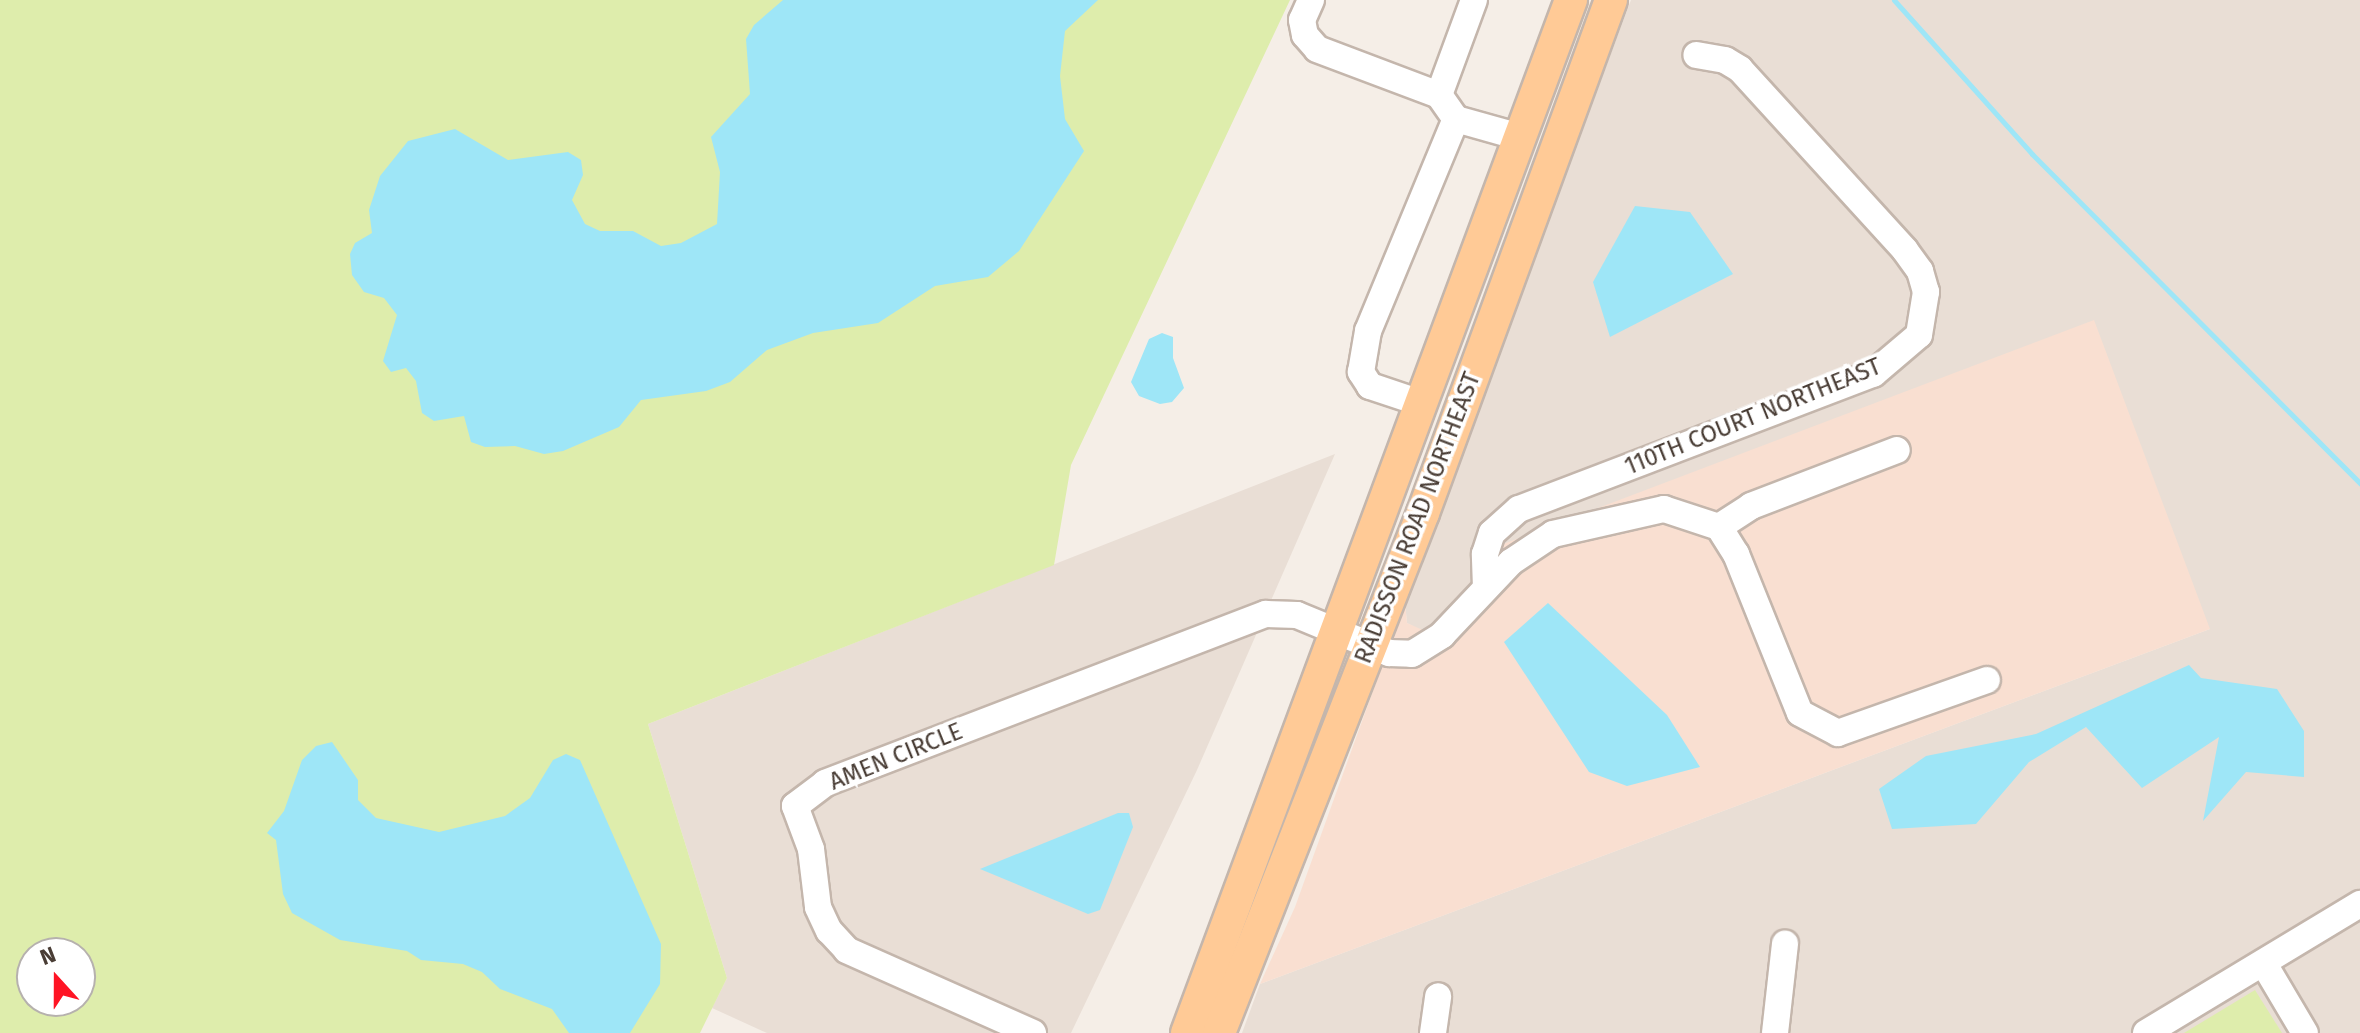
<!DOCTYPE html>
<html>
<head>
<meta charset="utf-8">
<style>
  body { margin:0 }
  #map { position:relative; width:2360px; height:1033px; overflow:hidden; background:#f5eee7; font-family:"Fira Sans",sans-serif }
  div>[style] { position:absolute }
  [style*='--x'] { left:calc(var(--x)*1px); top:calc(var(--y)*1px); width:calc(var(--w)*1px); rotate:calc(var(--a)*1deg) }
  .residential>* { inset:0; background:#e9ded5 }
  .commercial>* { inset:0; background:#f9dfd1 }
  .green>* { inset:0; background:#deedac }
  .water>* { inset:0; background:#9ee6f7 }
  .stream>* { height:5px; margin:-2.5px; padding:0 2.5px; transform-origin:2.5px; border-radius:2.5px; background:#9ee6f7 }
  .roads { filter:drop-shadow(2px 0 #c4b6ac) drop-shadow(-2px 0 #c4b6ac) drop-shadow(0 2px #c4b6ac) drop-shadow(0 -2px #c4b6ac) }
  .minor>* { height:26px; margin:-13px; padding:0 13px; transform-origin:13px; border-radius:13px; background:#fff }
  .major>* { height:32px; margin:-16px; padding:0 16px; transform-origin:16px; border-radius:16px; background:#ffca96 }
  span { translate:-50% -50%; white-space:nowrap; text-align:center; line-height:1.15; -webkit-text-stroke:7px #fff; paint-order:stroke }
  .street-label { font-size:24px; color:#493d35 }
  .north { position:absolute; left:16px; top:937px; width:80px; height:80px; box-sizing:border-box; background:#fff; border:2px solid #b6b1ae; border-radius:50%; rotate:339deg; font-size:22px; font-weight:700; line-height:32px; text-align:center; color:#493d35 }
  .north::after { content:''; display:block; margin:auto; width:28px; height:36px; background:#ff1424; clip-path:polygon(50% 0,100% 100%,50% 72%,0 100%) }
</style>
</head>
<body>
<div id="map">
  <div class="residential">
    <i style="clip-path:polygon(1631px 0,2360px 0,2360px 1033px,1242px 1033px,1260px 984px,2210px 629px,1497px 558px,1434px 626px,1422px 631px,1407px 623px,1405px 602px)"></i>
    <i style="clip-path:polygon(1335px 454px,1197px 770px,1071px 1033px,767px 1033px,712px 1008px,727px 978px,648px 724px)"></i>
  </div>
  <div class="commercial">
    <i style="clip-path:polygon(2094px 320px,2210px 629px,1260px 984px,1295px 907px,1405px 602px,1407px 623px,1425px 631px,1437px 624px,1497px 558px,1498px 546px)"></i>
  </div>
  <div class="green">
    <i style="clip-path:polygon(evenodd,0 0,1290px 0,1071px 465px,1054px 565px,648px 724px,727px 978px,700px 1033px,0 1033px,0 0,32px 953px,80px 953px,80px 1001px,32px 1001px,32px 953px)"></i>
    <i style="clip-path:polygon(2255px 990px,2282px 1033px,2184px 1033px)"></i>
  </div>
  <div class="water">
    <i style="clip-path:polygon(783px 0,1098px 0,1065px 31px,1060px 76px,1065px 119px,1084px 151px,1019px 251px,988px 277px,935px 286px,878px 323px,813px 333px,767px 350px,730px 382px,706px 391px,641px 400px,619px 427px,563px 451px,544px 454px,515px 446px,485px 447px,471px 442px,464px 416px,434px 421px,422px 413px,416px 381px,406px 368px,391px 372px,383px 361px,397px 315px,384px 298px,364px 292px,352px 275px,350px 254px,355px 243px,372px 233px,369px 210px,380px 176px,408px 141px,455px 129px,508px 160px,568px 152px,581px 160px,583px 175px,572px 200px,585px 224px,600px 231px,633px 231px,661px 246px,681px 243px,717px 224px,720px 172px,711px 137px,750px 94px,746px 39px,754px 25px)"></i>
    <i style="clip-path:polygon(1635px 206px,1690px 212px,1733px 274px,1610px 337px,1593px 282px)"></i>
    <i style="clip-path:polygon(1162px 333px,1173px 337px,1173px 358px,1184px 388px,1172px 402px,1160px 404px,1139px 396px,1131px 382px,1149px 339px)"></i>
    <i style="clip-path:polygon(1548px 603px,1667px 715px,1700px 767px,1627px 786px,1589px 772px,1504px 642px)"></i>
    <i style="clip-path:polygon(2189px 665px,2201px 678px,2277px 689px,2304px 731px,2304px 777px,2246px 772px,2203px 821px,2219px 737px,2142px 788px,2086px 727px,2029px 762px,1976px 824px,1892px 829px,1879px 789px,1926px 756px,2036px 734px)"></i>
    <i style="clip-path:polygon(332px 742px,358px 780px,358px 800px,376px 818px,439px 832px,505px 816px,530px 798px,553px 760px,566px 754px,580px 760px,661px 944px,660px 984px,630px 1033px,569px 1033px,552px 1009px,500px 989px,482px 972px,463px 964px,421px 960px,407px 951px,340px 940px,292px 913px,283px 894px,276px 840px,267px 833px,284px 811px,302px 760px,316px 746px)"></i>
    <i style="clip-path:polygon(1118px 813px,1129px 813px,1133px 827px,1100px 910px,1088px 914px,980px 869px)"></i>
  </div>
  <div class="stream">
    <i style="--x:1894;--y:0;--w:207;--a:48.1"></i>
    <i style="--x:2032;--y:154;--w:465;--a:45.1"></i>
  </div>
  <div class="roads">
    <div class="minor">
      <i style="--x:1311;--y:0;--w:22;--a:114"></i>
      <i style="--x:1302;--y:20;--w:15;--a:79"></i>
      <i style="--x:1305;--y:35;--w:18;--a:49"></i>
      <i style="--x:1317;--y:49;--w:130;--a:20.7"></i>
      <i style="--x:1439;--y:95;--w:29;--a:55"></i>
      <i style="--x:1439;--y:95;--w:101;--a:-69.8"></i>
      <i style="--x:1421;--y:403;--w:54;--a:-161.6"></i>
      <i style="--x:1370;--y:386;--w:17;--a:-123"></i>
      <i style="--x:1361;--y:372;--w:42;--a:-80.3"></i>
      <i style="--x:1368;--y:331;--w:230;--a:-67.5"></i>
      <i style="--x:1456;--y:119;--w:66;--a:15.7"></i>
      <i style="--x:1719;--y:527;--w:38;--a:-33"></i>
      <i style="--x:1751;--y:506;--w:156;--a:-21"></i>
      <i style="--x:1486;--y:588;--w:34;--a:-92"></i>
      <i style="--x:1485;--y:554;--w:22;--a:-72"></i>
      <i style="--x:1492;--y:533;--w:36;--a:-42"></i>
      <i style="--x:1519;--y:509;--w:379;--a:-20.9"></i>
      <i style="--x:1873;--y:374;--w:60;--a:-40.3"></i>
      <i style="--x:1919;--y:335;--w:44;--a:-80.8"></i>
      <i style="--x:1926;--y:292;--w:22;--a:-106"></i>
      <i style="--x:1920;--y:271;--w:26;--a:-126"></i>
      <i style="--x:1905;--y:250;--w:245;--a:-132.4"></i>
      <i style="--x:1740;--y:69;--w:17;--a:-149"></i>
      <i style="--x:1725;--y:60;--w:29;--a:-170"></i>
      <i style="--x:2264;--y:964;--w:80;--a:59.3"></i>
      <i style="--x:1033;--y:1033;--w:204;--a:-156"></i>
      <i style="--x:847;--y:950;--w:26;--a:-133"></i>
      <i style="--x:829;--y:931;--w:26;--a:-115"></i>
      <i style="--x:818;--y:907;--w:58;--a:-96.9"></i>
      <i style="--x:811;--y:849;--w:46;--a:-110.4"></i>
      <i style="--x:795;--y:806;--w:38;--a:-37"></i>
      <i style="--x:825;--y:783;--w:472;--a:-21"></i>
      <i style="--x:1266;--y:614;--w:31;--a:2"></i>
      <i style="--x:1297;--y:615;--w:100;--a:22.4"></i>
      <i style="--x:1389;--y:653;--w:23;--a:2"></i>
      <i style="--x:1412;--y:654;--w:36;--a:-32"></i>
      <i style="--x:1442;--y:635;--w:100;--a:-46.6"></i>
      <i style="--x:1511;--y:562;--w:50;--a:-33.7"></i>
      <i style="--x:1553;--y:534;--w:114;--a:-12.7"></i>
      <i style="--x:1664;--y:509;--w:58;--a:18.1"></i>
      <i style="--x:1719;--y:527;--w:32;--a:58"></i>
      <i style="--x:1736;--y:554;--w:171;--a:68.1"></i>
      <i style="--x:1800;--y:713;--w:43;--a:27.8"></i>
      <i style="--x:1838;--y:733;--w:158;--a:-19.6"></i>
      <i style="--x:1433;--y:1033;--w:37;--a:-82"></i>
      <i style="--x:1775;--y:1033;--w:90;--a:-83.6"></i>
      <i style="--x:2146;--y:1033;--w:250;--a:-31.1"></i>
    </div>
    <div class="major">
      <i style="--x:1187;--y:1033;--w:1102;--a:-69.61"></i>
      <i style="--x:1219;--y:1033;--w:559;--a:-68.58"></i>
      <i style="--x:1423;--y:513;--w:546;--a:-69.87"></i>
    </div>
  </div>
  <div class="street-label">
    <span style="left:1753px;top:417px;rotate:-22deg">110TH COURT NORTHEAST</span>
    <span style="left:1418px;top:518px;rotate:-69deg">RADISSON ROAD NORTHEAST</span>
    <span style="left:896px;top:757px;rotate:-22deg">AMEN CIRCLE</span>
  </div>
  <div class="north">N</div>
</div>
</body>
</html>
